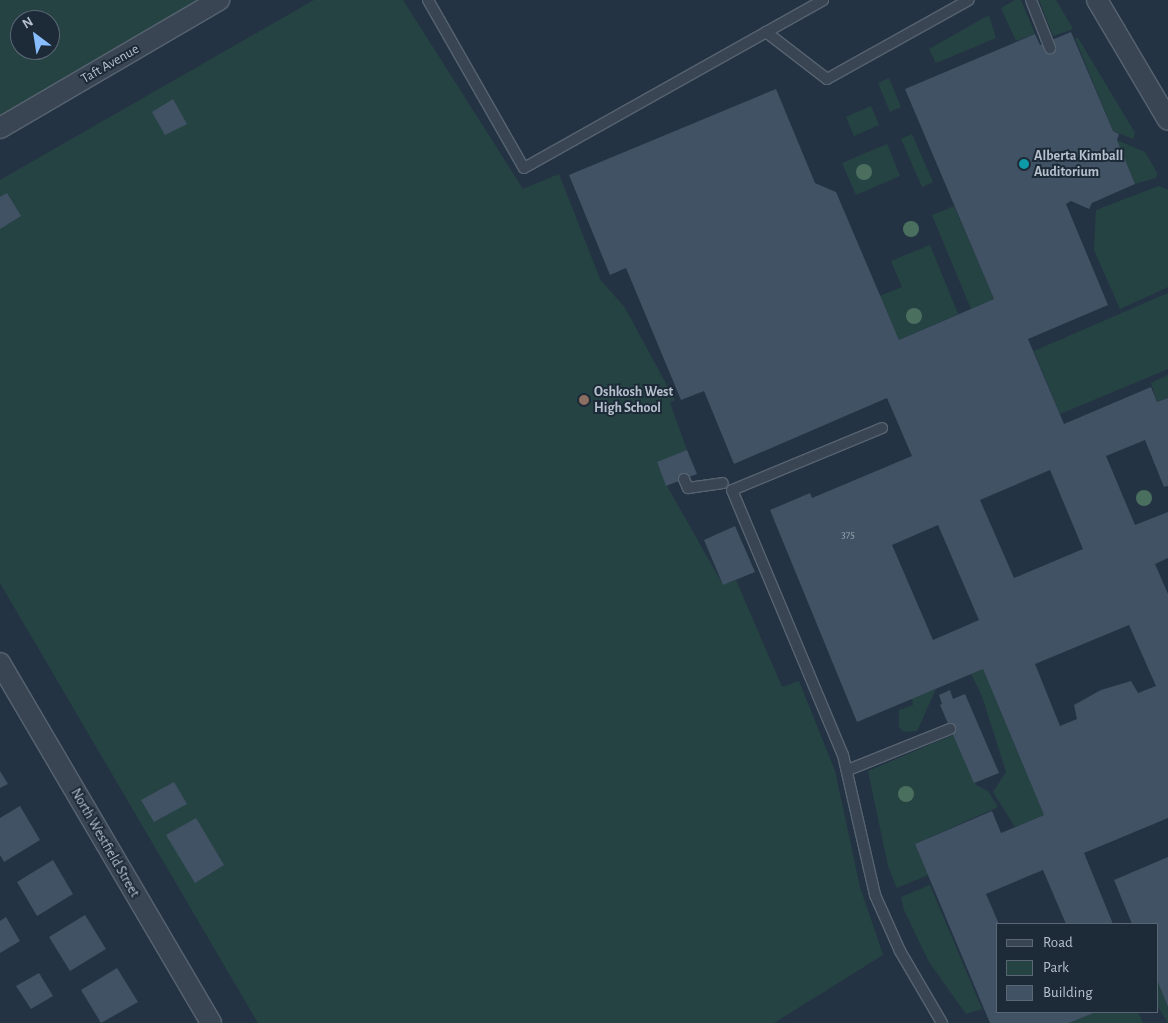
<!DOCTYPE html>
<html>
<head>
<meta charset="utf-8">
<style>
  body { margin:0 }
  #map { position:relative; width:1168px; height:1023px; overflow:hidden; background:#243343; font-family:"Alegreya Sans",sans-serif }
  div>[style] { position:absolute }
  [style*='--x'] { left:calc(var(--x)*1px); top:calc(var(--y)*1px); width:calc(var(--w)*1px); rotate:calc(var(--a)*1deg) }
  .green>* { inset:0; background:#264344 }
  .building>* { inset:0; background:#405263 }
  .roads { filter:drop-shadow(1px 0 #576370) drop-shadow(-1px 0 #576370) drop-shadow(0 1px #576370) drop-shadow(0 -1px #576370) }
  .lane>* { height:10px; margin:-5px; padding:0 5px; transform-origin:5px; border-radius:5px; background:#394553 }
  .street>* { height:20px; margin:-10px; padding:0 10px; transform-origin:10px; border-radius:10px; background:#394553 }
  .trees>* { width:16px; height:16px; margin:-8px; border-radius:50%; background:#4b6f5e }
  .dots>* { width:14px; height:14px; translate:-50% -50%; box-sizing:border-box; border:2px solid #1d2a38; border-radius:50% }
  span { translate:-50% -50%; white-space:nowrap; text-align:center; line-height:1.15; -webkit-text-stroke:4px #1d2a38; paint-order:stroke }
  .number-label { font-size:11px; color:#98a4b2 }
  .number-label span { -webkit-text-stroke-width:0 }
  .street-label { font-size:14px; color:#b6c0cd }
  .poi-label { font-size:14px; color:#b6c0cd; font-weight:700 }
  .left { translate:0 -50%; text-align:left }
  .legend { position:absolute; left:996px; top:923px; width:162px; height:90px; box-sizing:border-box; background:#1d2a38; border:1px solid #5a6674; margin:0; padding:6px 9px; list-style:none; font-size:15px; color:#b6c0cd }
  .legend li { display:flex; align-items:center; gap:10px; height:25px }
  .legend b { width:25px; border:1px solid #5a6674 }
  .north { position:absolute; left:10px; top:10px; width:50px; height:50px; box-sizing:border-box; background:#1d2a38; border:1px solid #5a6674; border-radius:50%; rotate:329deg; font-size:14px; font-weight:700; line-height:20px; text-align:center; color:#b6c0cd }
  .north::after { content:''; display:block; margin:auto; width:18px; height:22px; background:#88beff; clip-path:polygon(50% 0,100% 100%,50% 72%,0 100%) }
</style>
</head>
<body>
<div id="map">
  <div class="green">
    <i style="clip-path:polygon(evenodd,0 0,219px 0,0 128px,0 0,20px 20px,50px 20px,50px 50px,20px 50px,20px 20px)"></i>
    <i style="clip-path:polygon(314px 0,403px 0,523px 189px,559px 174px,600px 279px,625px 308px,675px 400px,670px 403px,687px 450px,657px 463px,667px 486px,723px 585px,736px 580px,782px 687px,799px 681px,835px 771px,860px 887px,883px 955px,774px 1023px,258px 1023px,0 583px,0 180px)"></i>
    <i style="clip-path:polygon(1015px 0,1021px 0,1035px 34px,1016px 41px,1001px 8px)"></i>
    <i style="clip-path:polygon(1039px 0,1056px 0,1073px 29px,1053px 36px)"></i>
    <i style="clip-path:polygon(989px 15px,996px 38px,936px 63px,929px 49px)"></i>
    <i style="clip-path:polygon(1075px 38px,1078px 38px,1135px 133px,1133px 139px,1113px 131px)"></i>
    <i style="clip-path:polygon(889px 78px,901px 107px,890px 112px,878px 83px)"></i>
    <i style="clip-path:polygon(871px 106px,879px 125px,854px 136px,846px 117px)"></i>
    <i style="clip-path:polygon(912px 134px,933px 182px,922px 187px,901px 139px)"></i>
    <i style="clip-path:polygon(1117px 140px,1145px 152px,1157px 173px,1156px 178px,1135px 184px)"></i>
    <i style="clip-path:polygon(887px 144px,900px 176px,856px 195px,842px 163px)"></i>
    <i style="clip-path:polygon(1159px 186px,1168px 190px,1168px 287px,1120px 309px,1094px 250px,1096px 210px)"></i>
    <i style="clip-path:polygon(954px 206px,994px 299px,971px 309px,932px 215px)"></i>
    <i style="clip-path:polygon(930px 245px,958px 314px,899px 340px,880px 296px,902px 287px,891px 261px)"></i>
    <i style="clip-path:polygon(1168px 293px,1168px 369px,1060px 414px,1034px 351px)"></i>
    <i style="clip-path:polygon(1168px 375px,1168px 398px,1157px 402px,1151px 383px)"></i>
    <i style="clip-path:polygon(983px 669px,1044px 815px,1015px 827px,993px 792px,1006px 772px,982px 696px,971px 674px)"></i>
    <i style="clip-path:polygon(936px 689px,917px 731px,904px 732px,899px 727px,899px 710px,913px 705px,912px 698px)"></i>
    <i style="clip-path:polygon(953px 735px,976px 785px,988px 791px,998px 807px,915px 844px,928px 875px,897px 888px,888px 866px,868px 771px)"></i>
    <i style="clip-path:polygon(930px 885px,982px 1009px,966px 1014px,929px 962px,904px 910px,901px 897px)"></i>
    <i style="clip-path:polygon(1157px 980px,1168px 1007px,1168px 1023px,1157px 1005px)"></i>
    <i style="clip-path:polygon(1096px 1012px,1138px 1012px,1143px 1023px,1069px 1023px)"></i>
  </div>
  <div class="building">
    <i style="clip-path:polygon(evenodd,1071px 32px,1113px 131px,1119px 134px,1117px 140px,1135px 184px,1092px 203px,1089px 209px,1071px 201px,1066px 204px,1108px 305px,1028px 339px,1064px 424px,1151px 387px,1157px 402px,1168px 398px,1168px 486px,1164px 487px,1145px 440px,1106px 456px,1135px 525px,1168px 512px,1168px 558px,1155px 564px,1168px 594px,1168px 818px,1084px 853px,1113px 924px,1066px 924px,1043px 870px,986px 894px,999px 924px,997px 1012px,1096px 1012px,1069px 1023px,990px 1023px,915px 844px,992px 811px,1001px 833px,1044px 815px,983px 669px,857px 722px,770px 510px,810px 493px,812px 498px,912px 456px,887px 398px,734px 464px,704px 391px,681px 400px,626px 268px,610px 275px,569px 175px,776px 89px,815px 183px,836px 192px,899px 340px,994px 299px,905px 89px,1035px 34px,1040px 45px,1071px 32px,1050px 470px,1083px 549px,1014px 578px,980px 500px,1050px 470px,1071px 32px,938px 525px,979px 620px,933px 640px,892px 545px,938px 525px,1071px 32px,1129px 625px,1156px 686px,1138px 693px,1131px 681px,1101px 690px,1074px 705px,1077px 719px,1060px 726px,1035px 664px,1129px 625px)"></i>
    <i style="clip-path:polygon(173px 99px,187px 124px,165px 135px,152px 112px)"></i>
    <i style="clip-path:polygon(7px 193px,21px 216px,0 229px,0 197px)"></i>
    <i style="clip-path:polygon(687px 450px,697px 474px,666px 486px,657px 462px)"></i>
    <i style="clip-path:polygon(735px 526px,755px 572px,723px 585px,704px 540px)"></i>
    <i style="clip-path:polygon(950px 690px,953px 699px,965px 694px,999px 773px,974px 783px,940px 705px,942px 704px,939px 695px)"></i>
    <i style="clip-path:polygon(0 771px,8px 784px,0 788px)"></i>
    <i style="clip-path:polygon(174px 782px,187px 804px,154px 822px,141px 800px)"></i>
    <i style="clip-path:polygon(20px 806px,40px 840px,4px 862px,0 855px,0 818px)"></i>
    <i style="clip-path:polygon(196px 818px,224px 865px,195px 883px,166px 835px)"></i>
    <i style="clip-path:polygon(1168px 857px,1168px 1007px,1157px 980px,1157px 924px,1132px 924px,1114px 880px)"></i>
    <i style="clip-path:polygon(53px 860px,73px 894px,37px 916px,17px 882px)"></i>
    <i style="clip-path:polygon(85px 915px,106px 949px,70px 971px,49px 937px)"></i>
    <i style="clip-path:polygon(6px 917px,20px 941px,0 953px,0 921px)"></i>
    <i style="clip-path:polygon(117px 968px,138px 1002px,101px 1023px,81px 990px)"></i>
    <i style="clip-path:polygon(39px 973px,53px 996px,31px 1009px,16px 986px)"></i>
  </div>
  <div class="roads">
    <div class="lane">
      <i style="--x:428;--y:0;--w:193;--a:60.3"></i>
      <i style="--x:524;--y:168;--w:343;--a:-29.3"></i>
      <i style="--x:1031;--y:0;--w:52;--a:68.4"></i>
      <i style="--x:766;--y:32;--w:77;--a:37.6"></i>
      <i style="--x:827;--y:79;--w:162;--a:-29.1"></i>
      <i style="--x:882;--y:428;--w:162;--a:157.5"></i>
      <i style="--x:732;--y:490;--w:287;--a:67.3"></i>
      <i style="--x:843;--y:755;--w:144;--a:77.1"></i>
      <i style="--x:875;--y:895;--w:61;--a:65.9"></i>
      <i style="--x:900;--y:951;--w:83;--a:59.7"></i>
      <i style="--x:684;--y:479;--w:10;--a:66"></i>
      <i style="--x:688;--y:488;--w:35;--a:-8"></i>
      <i style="--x:848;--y:770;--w:110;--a:-21.9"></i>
    </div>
    <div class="street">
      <i style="--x:1097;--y:0;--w:139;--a:59.4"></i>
      <i style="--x:0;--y:128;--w:254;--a:-30.3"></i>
      <i style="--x:0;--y:663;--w:417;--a:59.6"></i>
    </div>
  </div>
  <div class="trees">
    <i style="left:864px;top:172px"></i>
    <i style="left:911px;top:229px"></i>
    <i style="left:914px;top:316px"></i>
    <i style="left:1144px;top:498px"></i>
    <i style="left:906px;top:794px"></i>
  </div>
  <div class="dots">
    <i style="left:1024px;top:164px;background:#0f9aa8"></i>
    <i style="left:584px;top:400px;background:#8d6e63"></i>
  </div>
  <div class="number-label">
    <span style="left:848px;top:535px">375</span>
  </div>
  <div class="street-label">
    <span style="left:110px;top:64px;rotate:-30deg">Taft Avenue</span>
    <span style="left:105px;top:843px;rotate:60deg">North Westfield Street</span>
  </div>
  <div class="poi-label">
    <span class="left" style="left:1034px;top:164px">Alberta Kimball<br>Auditorium</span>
    <span class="left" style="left:594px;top:400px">Oshkosh West<br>High School</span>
  </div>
  <ul class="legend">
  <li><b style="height:6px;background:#394553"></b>Road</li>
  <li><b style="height:14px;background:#264344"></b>Park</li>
  <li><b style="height:14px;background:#405263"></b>Building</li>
  </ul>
  <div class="north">N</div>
</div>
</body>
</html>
